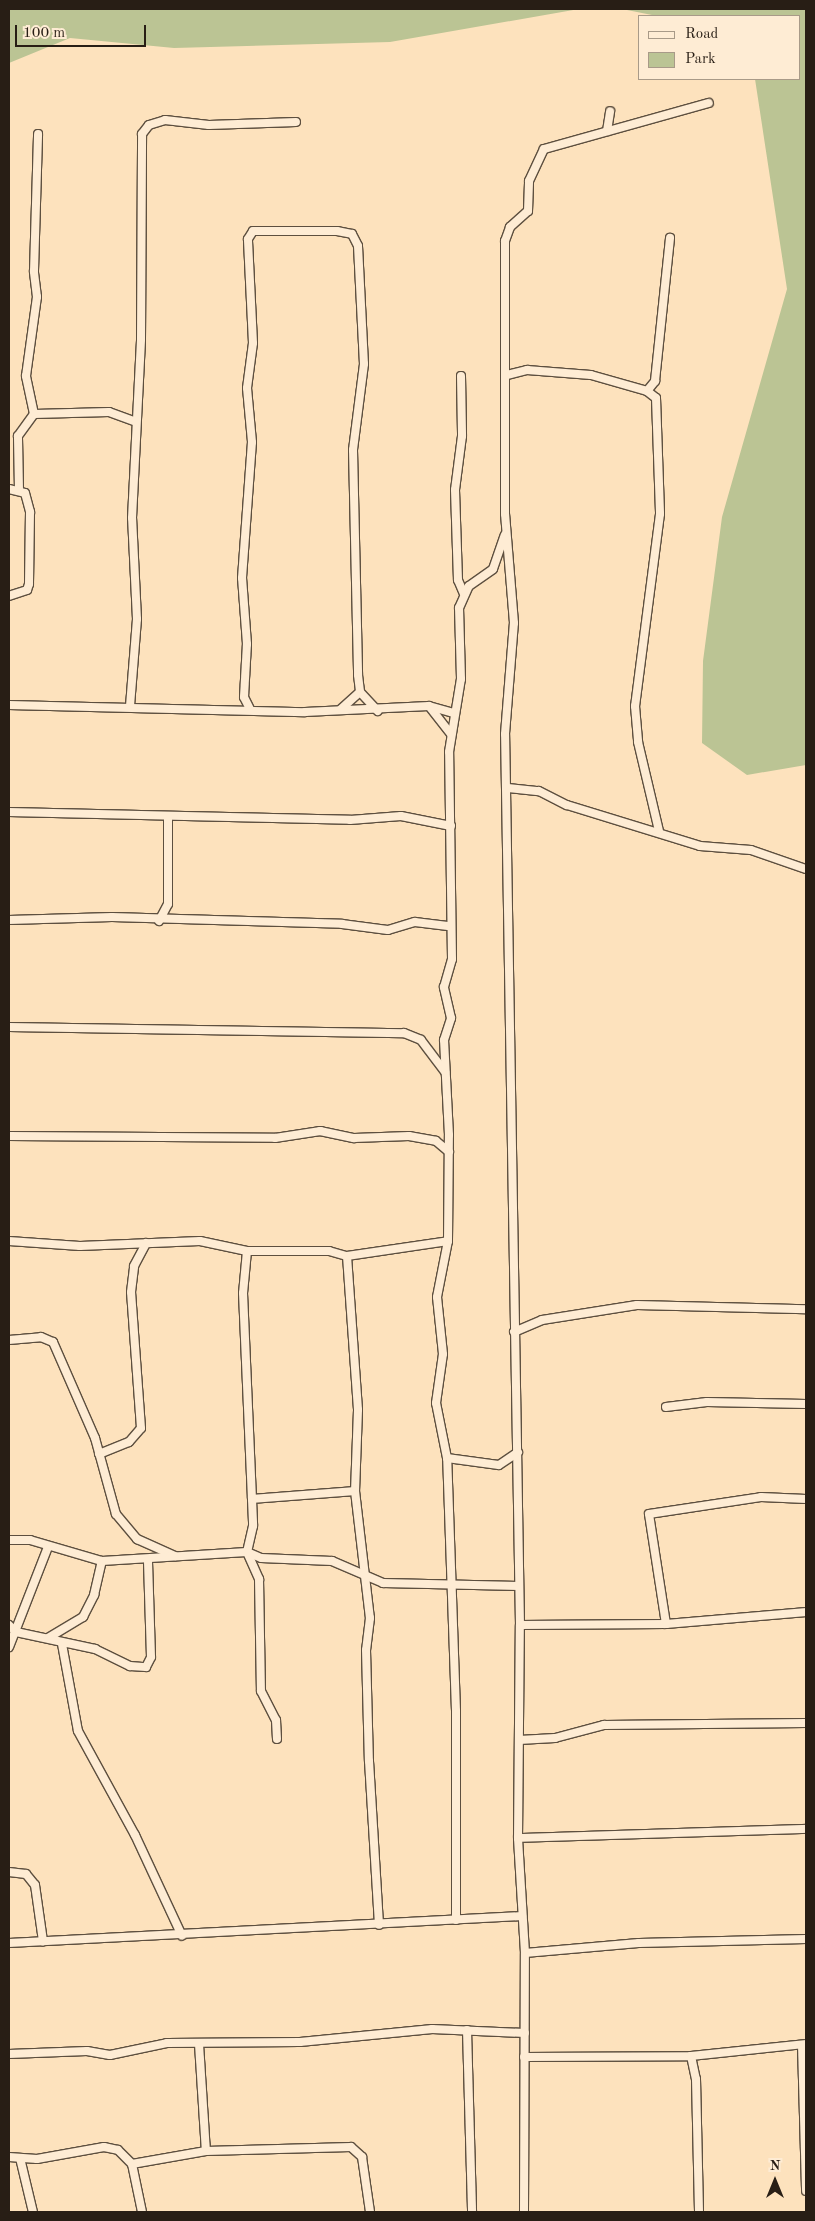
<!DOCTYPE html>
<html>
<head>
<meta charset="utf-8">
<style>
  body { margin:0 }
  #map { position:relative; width:815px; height:2221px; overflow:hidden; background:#fde2bd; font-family:"Old Standard TT",serif }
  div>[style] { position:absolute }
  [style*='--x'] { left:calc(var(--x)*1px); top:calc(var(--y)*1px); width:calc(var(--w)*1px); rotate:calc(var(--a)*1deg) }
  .green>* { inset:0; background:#bbc494 }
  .roads { filter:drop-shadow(1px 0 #5d4f3f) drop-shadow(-1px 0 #5d4f3f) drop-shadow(0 1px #5d4f3f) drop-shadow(0 -1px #5d4f3f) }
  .minor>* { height:8px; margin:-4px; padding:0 4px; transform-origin:4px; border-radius:4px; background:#feecd4 }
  span { translate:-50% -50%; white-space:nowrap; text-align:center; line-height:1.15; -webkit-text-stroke:4.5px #feecd4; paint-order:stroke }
  .frame { position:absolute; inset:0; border:10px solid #281e15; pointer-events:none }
  .legend { position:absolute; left:638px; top:15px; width:162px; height:65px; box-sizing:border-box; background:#feecd4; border:1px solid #a89a88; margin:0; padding:6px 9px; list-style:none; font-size:15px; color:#281e15 }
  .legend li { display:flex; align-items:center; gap:10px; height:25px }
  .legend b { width:25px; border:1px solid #a89a88 }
  .north { position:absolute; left:750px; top:2156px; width:50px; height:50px; -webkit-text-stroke:4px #feecd4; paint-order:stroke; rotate:0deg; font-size:14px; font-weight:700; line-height:20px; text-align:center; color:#281e15 }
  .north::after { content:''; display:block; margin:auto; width:18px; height:22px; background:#281e15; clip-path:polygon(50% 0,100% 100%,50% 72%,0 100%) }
  .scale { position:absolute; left:15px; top:25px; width:131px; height:22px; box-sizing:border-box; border:2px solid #281e15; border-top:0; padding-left:6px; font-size:15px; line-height:18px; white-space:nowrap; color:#281e15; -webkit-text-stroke:4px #feecd4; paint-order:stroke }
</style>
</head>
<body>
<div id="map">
  <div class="green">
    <i style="clip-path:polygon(9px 9px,579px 9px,390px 42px,174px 48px,70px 38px,9px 63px)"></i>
    <i style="clip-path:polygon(622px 9px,806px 9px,806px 765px,747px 775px,702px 743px,703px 661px,722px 517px,787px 289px,755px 79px,799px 79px,799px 16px,657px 16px)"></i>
  </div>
  <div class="roads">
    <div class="minor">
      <i style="--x:607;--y:131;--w:20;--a:-81"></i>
      <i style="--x:507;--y:375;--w:21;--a:-14"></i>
      <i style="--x:527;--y:370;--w:64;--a:4.5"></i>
      <i style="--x:591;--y:375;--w:58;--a:15.9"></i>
      <i style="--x:647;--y:391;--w:11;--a:38"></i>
      <i style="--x:656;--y:398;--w:116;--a:88"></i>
      <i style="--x:660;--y:514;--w:194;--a:97.4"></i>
      <i style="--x:635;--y:706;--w:36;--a:85"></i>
      <i style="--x:638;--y:742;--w:91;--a:76.7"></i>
      <i style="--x:461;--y:376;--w:60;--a:89"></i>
      <i style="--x:462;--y:436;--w:54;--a:97.4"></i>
      <i style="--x:455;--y:490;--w:90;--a:88.1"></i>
      <i style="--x:458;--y:580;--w:15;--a:67"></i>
      <i style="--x:647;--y:391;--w:13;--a:-51"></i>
      <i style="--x:655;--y:381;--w:144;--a:-84"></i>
      <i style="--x:34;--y:414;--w:39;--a:-102"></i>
      <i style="--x:26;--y:376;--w:80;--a:-82.1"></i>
      <i style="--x:37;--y:297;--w:26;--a:-97"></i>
      <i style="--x:34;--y:271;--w:137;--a:-88.3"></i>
      <i style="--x:34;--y:414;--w:75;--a:-1.5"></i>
      <i style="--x:109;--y:412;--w:27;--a:20"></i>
      <i style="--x:9;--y:489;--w:16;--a:14"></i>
      <i style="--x:25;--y:493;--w:20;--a:75"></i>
      <i style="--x:30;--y:512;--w:72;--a:90.8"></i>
      <i style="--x:29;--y:584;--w:6;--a:108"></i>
      <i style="--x:27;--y:590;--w:19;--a:162"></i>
      <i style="--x:19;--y:490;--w:54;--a:-91.1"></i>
      <i style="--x:18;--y:436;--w:27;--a:-54"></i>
      <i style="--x:9;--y:705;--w:296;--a:1.4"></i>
      <i style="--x:305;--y:712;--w:124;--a:-2.8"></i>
      <i style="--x:429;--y:706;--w:25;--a:16"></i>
      <i style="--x:130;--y:706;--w:87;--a:-85.4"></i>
      <i style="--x:137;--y:619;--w:101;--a:-92.8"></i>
      <i style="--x:132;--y:518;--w:179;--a:-87.1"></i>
      <i style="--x:141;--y:339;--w:205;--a:-89.7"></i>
      <i style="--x:142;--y:134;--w:11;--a:-52"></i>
      <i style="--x:149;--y:125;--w:17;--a:-17"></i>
      <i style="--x:165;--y:120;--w:44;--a:6.5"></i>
      <i style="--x:209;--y:125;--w:87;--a:-2"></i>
      <i style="--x:429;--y:706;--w:36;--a:52"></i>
      <i style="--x:250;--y:709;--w:13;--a:-117"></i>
      <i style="--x:244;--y:697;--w:53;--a:-86.8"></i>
      <i style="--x:247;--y:644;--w:66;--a:-94.3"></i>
      <i style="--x:242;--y:578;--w:136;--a:-85.8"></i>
      <i style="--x:252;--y:442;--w:54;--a:-95.3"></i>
      <i style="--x:247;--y:388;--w:45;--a:-82.4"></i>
      <i style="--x:253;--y:343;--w:104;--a:-92.8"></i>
      <i style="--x:248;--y:239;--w:9;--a:-58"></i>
      <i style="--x:253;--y:231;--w:84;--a:0"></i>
      <i style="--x:337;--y:231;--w:15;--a:11"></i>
      <i style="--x:352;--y:234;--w:13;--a:63"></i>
      <i style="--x:358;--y:246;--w:118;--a:87.1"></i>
      <i style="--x:364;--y:364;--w:87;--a:97.3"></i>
      <i style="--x:353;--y:450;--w:225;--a:88.7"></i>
      <i style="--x:358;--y:675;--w:17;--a:83"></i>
      <i style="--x:360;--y:692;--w:26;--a:47"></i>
      <i style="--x:341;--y:709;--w:25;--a:-42"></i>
      <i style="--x:508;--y:788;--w:31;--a:6"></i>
      <i style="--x:539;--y:791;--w:31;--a:27"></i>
      <i style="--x:567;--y:805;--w:139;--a:17.1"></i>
      <i style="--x:700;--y:846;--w:51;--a:4.5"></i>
      <i style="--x:751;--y:850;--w:58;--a:19.1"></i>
      <i style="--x:9;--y:812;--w:341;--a:1.3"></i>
      <i style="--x:350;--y:820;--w:51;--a:-4.5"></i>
      <i style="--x:401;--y:816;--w:51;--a:11.3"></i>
      <i style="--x:9;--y:920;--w:103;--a:-1.7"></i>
      <i style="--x:112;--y:917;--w:230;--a:1.7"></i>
      <i style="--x:342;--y:924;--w:46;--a:7.4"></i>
      <i style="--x:388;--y:930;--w:28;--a:-17"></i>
      <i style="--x:415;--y:922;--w:35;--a:7"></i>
      <i style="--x:159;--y:921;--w:19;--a:-62"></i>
      <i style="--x:168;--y:904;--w:88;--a:-90"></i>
      <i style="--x:9;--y:1027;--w:395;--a:0.9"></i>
      <i style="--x:404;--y:1033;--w:18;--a:22"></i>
      <i style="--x:421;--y:1040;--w:40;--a:53"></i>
      <i style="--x:9;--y:1136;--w:266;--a:0.4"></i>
      <i style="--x:275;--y:1138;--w:46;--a:-8.8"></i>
      <i style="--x:320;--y:1131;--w:35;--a:12"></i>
      <i style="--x:354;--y:1138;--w:55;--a:-2.1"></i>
      <i style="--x:409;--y:1136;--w:27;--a:10"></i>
      <i style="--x:436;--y:1141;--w:17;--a:40"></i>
      <i style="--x:9;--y:1241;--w:71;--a:4"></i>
      <i style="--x:80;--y:1246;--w:120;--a:-2.4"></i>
      <i style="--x:200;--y:1241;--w:48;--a:12"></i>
      <i style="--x:247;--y:1251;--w:82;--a:0"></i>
      <i style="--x:329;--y:1251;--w:19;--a:16"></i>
      <i style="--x:347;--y:1256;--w:102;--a:-8.4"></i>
      <i style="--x:247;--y:1251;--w:42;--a:95.4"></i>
      <i style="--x:243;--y:1293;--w:233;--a:87.5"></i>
      <i style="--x:253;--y:1526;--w:27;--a:103"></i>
      <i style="--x:247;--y:1552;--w:30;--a:66"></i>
      <i style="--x:259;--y:1579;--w:112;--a:89"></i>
      <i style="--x:261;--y:1691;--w:33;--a:63"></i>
      <i style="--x:276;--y:1720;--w:19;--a:87"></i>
      <i style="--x:347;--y:1256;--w:154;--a:85.9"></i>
      <i style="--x:358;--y:1410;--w:81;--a:92.1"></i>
      <i style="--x:355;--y:1491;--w:128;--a:83.3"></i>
      <i style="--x:370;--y:1618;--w:32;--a:97"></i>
      <i style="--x:366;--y:1650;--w:111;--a:88.5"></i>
      <i style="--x:369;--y:1761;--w:164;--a:86.5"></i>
      <i style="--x:514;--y:1332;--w:30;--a:-23"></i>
      <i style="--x:542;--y:1320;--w:96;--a:-9"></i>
      <i style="--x:637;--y:1305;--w:169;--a:1.4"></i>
      <i style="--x:9;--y:1340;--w:32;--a:-5"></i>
      <i style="--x:41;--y:1337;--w:13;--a:23"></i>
      <i style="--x:53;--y:1342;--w:105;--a:66.4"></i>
      <i style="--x:95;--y:1438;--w:79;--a:74.6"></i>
      <i style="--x:116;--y:1514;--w:33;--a:50"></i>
      <i style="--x:137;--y:1539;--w:42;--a:24.1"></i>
      <i style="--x:666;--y:1407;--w:41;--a:-7"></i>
      <i style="--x:707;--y:1402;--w:99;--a:1.2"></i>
      <i style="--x:99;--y:1454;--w:32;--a:-22"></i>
      <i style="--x:129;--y:1442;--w:18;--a:-49"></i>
      <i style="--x:141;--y:1428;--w:136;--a:-94.2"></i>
      <i style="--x:131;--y:1292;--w:26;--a:-83"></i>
      <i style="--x:134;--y:1266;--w:26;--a:-62"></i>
      <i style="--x:447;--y:1458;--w:52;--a:7.7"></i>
      <i style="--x:499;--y:1465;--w:23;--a:-34"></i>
      <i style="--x:252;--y:1499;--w:103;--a:-4.4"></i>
      <i style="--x:9;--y:1540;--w:21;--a:0"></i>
      <i style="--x:30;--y:1540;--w:75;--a:16.3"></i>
      <i style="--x:102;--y:1561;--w:145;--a:-3.6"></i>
      <i style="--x:247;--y:1552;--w:15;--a:23"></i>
      <i style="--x:261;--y:1558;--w:71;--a:2.4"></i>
      <i style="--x:332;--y:1561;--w:56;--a:23.3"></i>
      <i style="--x:383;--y:1583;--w:136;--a:1.3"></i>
      <i style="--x:666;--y:1624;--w:111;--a:-98.8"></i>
      <i style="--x:649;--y:1514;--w:113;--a:-8.6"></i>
      <i style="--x:761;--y:1497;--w:45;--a:2.5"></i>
      <i style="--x:9;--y:1625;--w:10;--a:45"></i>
      <i style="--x:16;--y:1632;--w:81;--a:12.1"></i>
      <i style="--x:95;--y:1649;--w:39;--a:26"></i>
      <i style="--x:130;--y:1666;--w:16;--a:4"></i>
      <i style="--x:146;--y:1667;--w:11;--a:-63"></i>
      <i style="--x:151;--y:1657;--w:97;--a:-91.8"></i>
      <i style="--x:520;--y:1625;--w:146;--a:-0.4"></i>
      <i style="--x:666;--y:1624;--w:141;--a:-4.9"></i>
      <i style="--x:48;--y:1638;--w:41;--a:-31"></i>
      <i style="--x:83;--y:1617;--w:25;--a:-63"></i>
      <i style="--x:94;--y:1595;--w:35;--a:-77"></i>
      <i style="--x:62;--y:1644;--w:88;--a:79.6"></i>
      <i style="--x:78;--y:1731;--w:119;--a:61.3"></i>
      <i style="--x:135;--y:1835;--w:111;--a:65"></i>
      <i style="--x:9;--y:1647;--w:107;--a:-68.7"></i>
      <i style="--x:519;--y:1740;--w:36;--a:-3"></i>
      <i style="--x:555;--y:1738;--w:51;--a:-14.9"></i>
      <i style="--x:604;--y:1725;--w:202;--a:-0.6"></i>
      <i style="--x:518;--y:1838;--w:288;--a:-1.8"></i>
      <i style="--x:9;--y:1872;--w:17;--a:7"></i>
      <i style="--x:26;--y:1874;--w:14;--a:51"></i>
      <i style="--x:35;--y:1885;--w:57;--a:81.9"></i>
      <i style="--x:456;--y:1920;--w:209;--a:-90"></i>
      <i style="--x:456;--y:1711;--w:253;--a:-92"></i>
      <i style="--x:447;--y:1458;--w:56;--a:-101.3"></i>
      <i style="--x:436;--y:1403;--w:49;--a:-81.9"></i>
      <i style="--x:443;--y:1354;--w:57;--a:-96"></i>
      <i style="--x:437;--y:1297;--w:57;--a:-78.9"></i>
      <i style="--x:448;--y:1241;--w:106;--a:-89.5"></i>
      <i style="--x:449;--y:1135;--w:95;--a:-93"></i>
      <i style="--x:444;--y:1040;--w:23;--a:-72"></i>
      <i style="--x:451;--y:1018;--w:32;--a:-103"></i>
      <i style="--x:444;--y:987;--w:29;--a:-74"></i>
      <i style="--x:452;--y:959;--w:207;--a:-90.8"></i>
      <i style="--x:449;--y:752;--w:74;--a:-80.7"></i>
      <i style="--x:461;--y:679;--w:71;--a:-91.6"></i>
      <i style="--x:459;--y:608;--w:24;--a:-66"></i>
      <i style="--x:469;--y:586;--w:29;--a:-35"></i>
      <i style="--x:493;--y:569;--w:36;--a:-71"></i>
      <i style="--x:9;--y:1943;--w:514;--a:-3.01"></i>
      <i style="--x:525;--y:1953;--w:114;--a:-5"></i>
      <i style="--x:639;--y:1943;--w:167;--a:-1.4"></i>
      <i style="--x:467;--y:2030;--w:182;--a:88.4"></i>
      <i style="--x:199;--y:2044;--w:107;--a:86.3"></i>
      <i style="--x:802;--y:2045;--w:146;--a:88.4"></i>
      <i style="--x:9;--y:2054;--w:78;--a:-2.2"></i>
      <i style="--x:87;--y:2051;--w:23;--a:10"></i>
      <i style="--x:110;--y:2055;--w:58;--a:-11.9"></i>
      <i style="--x:167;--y:2043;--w:133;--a:-0.4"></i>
      <i style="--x:300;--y:2042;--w:133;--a:-5.6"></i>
      <i style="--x:432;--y:2029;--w:93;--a:2.5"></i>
      <i style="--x:691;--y:2056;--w:24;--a:78"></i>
      <i style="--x:696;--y:2079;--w:133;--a:88.7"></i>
      <i style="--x:524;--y:2057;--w:167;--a:-0.3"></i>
      <i style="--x:691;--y:2056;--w:116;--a:-6"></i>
      <i style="--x:9;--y:2157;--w:28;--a:4"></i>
      <i style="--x:37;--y:2159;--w:68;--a:-10.2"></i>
      <i style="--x:104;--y:2147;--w:14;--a:12"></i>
      <i style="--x:118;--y:2150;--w:20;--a:45"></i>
      <i style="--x:132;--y:2164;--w:49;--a:78.2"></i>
      <i style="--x:20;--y:2158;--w:56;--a:76.5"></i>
      <i style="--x:132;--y:2164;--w:75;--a:-10"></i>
      <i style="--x:206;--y:2151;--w:145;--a:-1.6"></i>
      <i style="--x:351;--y:2147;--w:15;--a:42"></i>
      <i style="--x:362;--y:2157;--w:56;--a:81.7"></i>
      <i style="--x:524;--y:2212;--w:259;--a:-89.8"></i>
      <i style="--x:525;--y:1953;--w:115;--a:-93.5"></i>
      <i style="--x:518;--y:1838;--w:213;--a:-89.5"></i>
      <i style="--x:520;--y:1625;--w:891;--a:-90.96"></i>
      <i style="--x:505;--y:734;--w:111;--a:-85.4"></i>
      <i style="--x:514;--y:623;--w:109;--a:-94.7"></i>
      <i style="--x:505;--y:514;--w:273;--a:-90"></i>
      <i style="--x:505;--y:241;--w:15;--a:-70"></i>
      <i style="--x:510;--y:227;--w:24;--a:-42"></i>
      <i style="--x:528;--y:211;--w:30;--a:-88"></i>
      <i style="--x:529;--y:181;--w:35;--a:-65"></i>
      <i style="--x:544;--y:149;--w:171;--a:-15.6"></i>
    </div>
  </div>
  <div class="frame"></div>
  <ul class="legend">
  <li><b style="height:6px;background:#feecd4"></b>Road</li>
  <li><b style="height:14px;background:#bbc494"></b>Park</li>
  </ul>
  <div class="north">N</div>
  <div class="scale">100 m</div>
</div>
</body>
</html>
